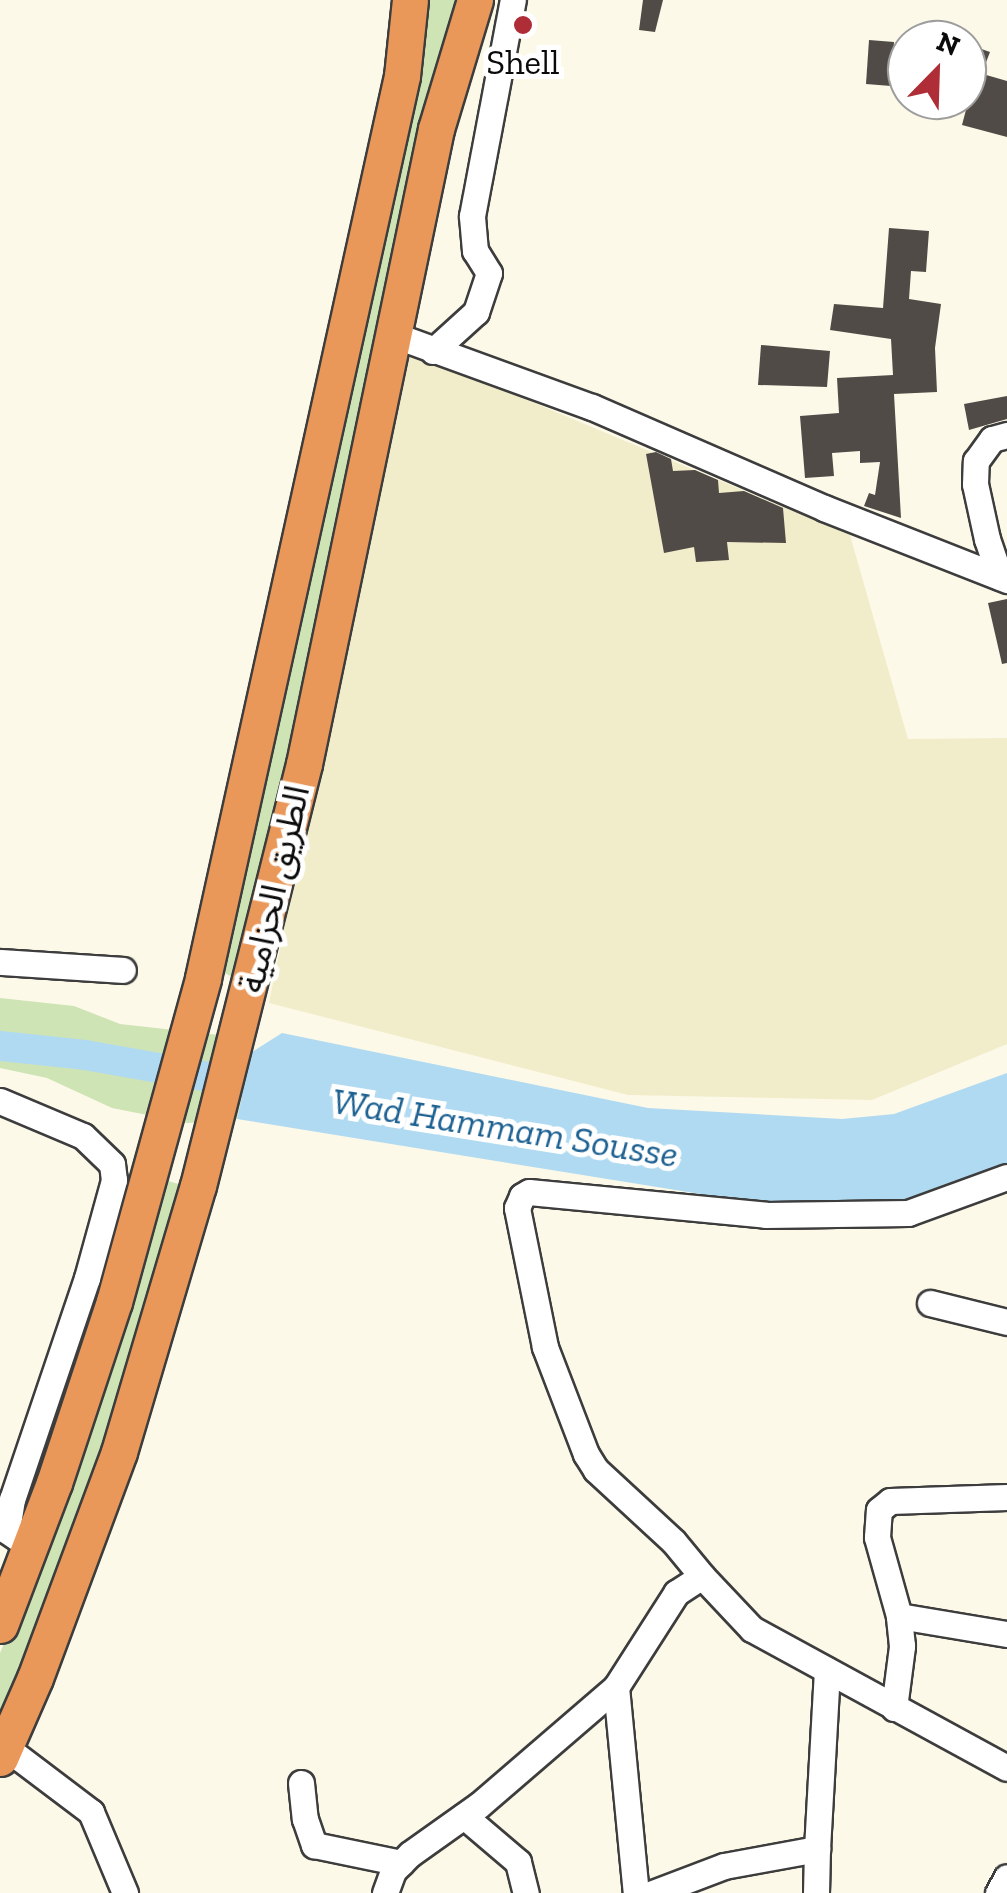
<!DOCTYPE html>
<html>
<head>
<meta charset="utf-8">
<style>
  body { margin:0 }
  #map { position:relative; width:1007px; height:1893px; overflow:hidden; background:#fdf9e8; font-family:"Zilla Slab","Noto Sans Arabic",serif }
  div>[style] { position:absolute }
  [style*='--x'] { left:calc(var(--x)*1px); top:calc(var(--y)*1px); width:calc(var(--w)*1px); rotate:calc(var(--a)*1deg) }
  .farmland>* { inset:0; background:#f1edca }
  .green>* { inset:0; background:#cee4b5 }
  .water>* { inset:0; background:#b0daf1 }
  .river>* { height:30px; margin:-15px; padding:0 15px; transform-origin:15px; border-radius:15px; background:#b0daf1 }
  .building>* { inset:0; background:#514b47 }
  .roads { filter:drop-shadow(2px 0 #3d3d3d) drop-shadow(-2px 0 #3d3d3d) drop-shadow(0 2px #3d3d3d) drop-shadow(0 -2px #3d3d3d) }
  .minor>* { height:25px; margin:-12.5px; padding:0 12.5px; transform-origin:12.5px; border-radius:12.5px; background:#fff }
  .highway>* { height:35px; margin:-17.5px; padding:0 17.5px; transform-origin:17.5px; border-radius:17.5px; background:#ea9859 }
  .dots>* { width:28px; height:28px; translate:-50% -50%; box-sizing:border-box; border:5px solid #fff; border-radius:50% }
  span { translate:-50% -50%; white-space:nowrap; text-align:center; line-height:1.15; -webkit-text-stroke:10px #fff; paint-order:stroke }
  .poi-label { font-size:35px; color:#0a0a0a }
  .street-label { font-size:35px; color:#0a0a0a }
  .water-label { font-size:38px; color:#1d6191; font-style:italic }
  .north { position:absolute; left:887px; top:20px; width:100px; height:100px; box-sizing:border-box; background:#fff; border:2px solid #9d9d9d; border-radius:50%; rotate:23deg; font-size:28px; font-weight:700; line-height:40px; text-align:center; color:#0a0a0a }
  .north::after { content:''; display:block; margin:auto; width:35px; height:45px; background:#ae2d36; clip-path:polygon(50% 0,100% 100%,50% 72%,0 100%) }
</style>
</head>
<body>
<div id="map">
  <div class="farmland">
    <i style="clip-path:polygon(398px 355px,439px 363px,850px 535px,908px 739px,1007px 738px,1007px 1044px,872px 1100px,628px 1095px,269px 1003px)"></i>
  </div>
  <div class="green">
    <i style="clip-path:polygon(419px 0,464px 0,243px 982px,214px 968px)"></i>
    <i style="clip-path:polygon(0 998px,74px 1006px,120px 1024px,219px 1035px,252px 1052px,237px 1119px,188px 1123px,112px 1108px,47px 1078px,0 1068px)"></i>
    <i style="clip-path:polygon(161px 1179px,189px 1187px,151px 1319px,0 1730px,0 1653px,41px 1552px)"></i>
  </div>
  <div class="water">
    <i style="clip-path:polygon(282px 1033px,648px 1108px,842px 1119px,894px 1114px,1007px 1073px,1007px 1163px,904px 1203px,768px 1205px,237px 1119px,252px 1052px)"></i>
  </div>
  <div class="river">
    <i style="--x:0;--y:1046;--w:85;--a:6"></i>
    <i style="--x:85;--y:1055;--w:201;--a:10"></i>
  </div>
  <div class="building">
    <i style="clip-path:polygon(643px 0,663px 0,655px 32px,639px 30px)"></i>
    <i style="clip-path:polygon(869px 40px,894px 42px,891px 86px,866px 84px)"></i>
    <i style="clip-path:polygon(967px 44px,990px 52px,985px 65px,967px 58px)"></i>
    <i style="clip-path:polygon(976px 72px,1007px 81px,1007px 137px,962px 125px)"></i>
    <i style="clip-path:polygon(889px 228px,929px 231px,926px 272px,911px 271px,909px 299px,941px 304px,935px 348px,937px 392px,894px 394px,901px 518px,864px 506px,869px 493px,875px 495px,880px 462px,860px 463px,860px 451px,832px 453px,834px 476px,805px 478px,800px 416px,839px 413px,837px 378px,893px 375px,891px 339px,830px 330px,834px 304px,883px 308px)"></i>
    <i style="clip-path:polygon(761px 345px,830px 351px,827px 387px,758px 385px)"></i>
    <i style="clip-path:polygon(1007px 396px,1007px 419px,969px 430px,964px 404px)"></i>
    <i style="clip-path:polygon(656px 452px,671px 459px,673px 471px,695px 470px,718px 480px,719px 493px,744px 491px,783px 508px,786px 543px,727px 542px,729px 560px,696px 562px,694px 547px,664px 553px,646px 454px)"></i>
    <i style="clip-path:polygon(1007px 599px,1007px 663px,1002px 664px,988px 603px)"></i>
  </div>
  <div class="roads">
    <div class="minor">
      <i style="--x:394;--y:335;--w:211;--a:20"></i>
      <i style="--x:592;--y:407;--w:253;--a:23.5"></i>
      <i style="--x:824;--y:508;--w:197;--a:21.5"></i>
      <i style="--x:433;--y:351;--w:58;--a:-42.2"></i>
      <i style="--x:476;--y:312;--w:41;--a:-71.6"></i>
      <i style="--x:489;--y:273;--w:26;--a:-122"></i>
      <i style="--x:475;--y:251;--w:35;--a:-95"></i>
      <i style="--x:472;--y:216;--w:220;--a:-79.3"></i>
      <i style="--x:1000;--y:577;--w:40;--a:-108.9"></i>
      <i style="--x:987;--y:539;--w:56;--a:-102.3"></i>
      <i style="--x:975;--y:484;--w:23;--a:-88"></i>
      <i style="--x:976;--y:461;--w:27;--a:-54"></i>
      <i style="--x:992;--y:439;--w:16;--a:-15"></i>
      <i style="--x:0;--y:962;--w:123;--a:3.7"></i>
      <i style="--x:0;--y:1101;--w:90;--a:22.9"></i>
      <i style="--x:83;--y:1136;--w:40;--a:44"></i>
      <i style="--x:112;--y:1164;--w:16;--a:83"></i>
      <i style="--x:114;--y:1180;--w:102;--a:105.4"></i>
      <i style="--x:87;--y:1278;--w:233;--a:108.7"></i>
      <i style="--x:12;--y:1499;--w:32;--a:99"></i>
      <i style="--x:7;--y:1531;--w:27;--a:34"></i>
      <i style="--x:930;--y:1303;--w:79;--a:13.9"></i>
      <i style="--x:702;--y:1576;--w:45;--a:-129.6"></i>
      <i style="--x:673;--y:1541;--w:105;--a:-137.3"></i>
      <i style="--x:596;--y:1470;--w:19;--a:-122"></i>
      <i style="--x:586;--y:1454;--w:115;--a:-111"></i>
      <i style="--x:545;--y:1347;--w:142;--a:-101.4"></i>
      <i style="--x:517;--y:1208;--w:13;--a:-67"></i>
      <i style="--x:522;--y:1196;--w:8;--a:-30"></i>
      <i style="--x:529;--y:1192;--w:238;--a:5.5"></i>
      <i style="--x:766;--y:1215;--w:142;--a:-0.8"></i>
      <i style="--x:908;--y:1213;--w:105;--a:-20"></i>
      <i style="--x:899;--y:1616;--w:109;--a:9.5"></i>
      <i style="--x:616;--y:1687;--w:207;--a:84.5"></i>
      <i style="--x:894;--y:1708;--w:63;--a:-82.6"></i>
      <i style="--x:902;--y:1646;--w:30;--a:-96"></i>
      <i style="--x:899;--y:1616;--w:82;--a:-105.6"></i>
      <i style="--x:877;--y:1537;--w:27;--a:-86"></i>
      <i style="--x:879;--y:1510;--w:14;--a:-39"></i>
      <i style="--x:890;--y:1501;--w:117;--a:-2"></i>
      <i style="--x:5;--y:1747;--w:108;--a:37.1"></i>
      <i style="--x:91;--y:1812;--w:88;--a:67.2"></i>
      <i style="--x:301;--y:1783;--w:36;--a:84"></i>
      <i style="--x:305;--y:1819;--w:28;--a:71"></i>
      <i style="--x:314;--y:1845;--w:89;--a:11.7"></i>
      <i style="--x:464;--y:1816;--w:71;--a:40.4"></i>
      <i style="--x:518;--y:1862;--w:32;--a:76"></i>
      <i style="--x:385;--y:1893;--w:23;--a:-70"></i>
      <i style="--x:393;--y:1871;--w:24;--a:-45"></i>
      <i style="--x:410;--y:1854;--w:85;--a:-35.4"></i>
      <i style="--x:479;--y:1805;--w:181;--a:-40.7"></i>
      <i style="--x:616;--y:1687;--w:112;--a:-57.4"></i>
      <i style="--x:676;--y:1593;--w:31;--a:-33"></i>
      <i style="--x:702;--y:1576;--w:73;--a:46.7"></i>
      <i style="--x:752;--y:1629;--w:290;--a:28.6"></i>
      <i style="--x:653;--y:1893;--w:76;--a:-20.8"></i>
      <i style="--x:724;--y:1866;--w:95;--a:-10.4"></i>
      <i style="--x:817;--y:1849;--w:179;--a:-86.8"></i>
      <i style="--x:816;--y:1893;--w:44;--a:-88.7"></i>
      <i style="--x:998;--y:1893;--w:18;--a:-61"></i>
    </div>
    <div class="highway">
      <i style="--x:0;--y:1625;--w:152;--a:-69.2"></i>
      <i style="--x:54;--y:1483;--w:191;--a:-71.7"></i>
      <i style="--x:114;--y:1302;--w:336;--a:-74.6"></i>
      <i style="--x:203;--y:978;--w:924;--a:-77.56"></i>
      <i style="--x:402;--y:76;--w:76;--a:-84"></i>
      <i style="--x:0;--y:1758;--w:87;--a:-66.4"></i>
      <i style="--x:35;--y:1678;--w:241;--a:-69.6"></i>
      <i style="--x:119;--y:1452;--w:277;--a:-73.5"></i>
      <i style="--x:198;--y:1186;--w:435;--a:-75.9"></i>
      <i style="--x:304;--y:764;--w:649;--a:-78.26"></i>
      <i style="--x:436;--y:129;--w:135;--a:-73.2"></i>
    </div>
  </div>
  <div class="dots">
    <i style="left:523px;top:25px;background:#ae2d36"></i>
  </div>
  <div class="poi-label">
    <span style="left:523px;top:62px">Shell</span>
  </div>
  <div class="street-label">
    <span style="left:274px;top:889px;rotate:-77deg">الطريق الحزامية</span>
  </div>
  <div class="water-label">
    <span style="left:505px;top:1128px;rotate:9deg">Wad Hammam Sousse</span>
  </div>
  <div class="north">N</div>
</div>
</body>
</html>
